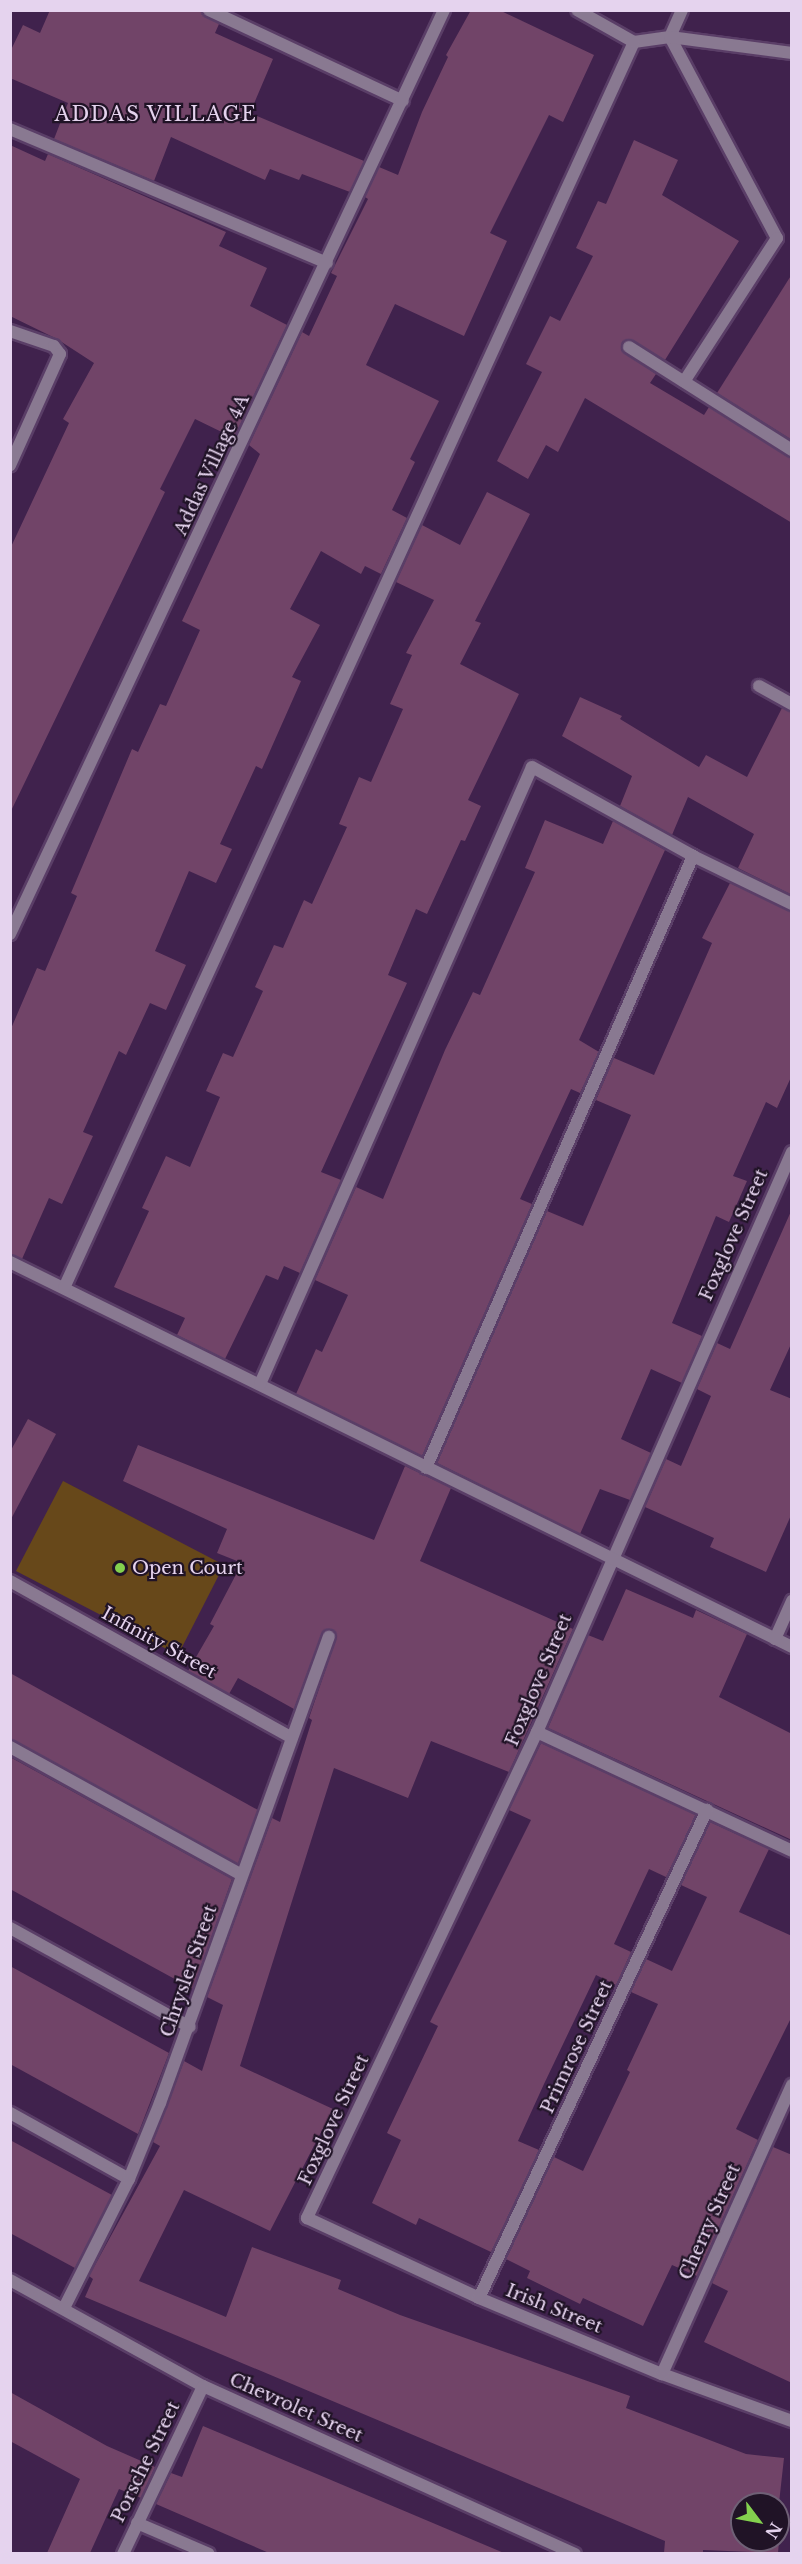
<!DOCTYPE html>
<html>
<head>
<meta charset="utf-8">
<style>
  body { margin:0 }
  #map { position:relative; width:802px; height:2564px; overflow:hidden; background:#40224d; font-family:"Libre Baskerville",serif }
  div>[style] { position:absolute }
  [style*='--x'] { left:calc(var(--x)*1px); top:calc(var(--y)*1px); width:calc(var(--w)*1px); rotate:calc(var(--a)*1deg) }
  .green>* { inset:0; background:#67481a }
  .building>* { inset:0; background:#714468 }
  .roads { filter:drop-shadow(2px 0 #5a3e67) drop-shadow(-2px 0 #5a3e67) drop-shadow(0 2px #5a3e67) drop-shadow(0 -2px #5a3e67) }
  .street>* { height:12px; margin:-6px; padding:0 6px; transform-origin:6px; border-radius:6px; background:#897991 }
  .dots>* { width:16px; height:16px; translate:-50% -50%; box-sizing:border-box; border:3px solid #201326; border-radius:50% }
  span { translate:-50% -50%; white-space:nowrap; text-align:center; line-height:1.15; -webkit-text-stroke:4.5px #201326; paint-order:stroke }
  .street-label { font-size:18px; color:#e5d3ee }
  .poi-label { font-size:18px; color:#e5d3ee }
  .left { translate:0 -50%; text-align:left }
  .neighbourhood-label { font-size:20px; color:#e5d3ee; letter-spacing:1.5px }
  .frame { position:absolute; inset:0; border:12px solid #e5d3ee; pointer-events:none }
  .north { position:absolute; left:730px; top:2492px; width:60px; height:60px; box-sizing:border-box; background:#201326; border:2px solid #6f6076; border-radius:50%; rotate:122deg; font-size:16px; font-weight:700; line-height:24px; text-align:center; color:#e5d3ee }
  .north::after { content:''; display:block; margin:auto; width:21px; height:27px; background:#83d04e; clip-path:polygon(50% 0,100% 100%,50% 72%,0 100%) }
</style>
</head>
<body>
<div id="map">
  <div class="green">
    <i style="clip-path:polygon(63px 1481px,224px 1565px,178px 1655px,16px 1571px)"></i>
  </div>
  <div class="building">
    <i style="clip-path:polygon(50px 10px,201px 11px,219px 24px,215px 33px,273px 59px,250px 113px,364px 161px,350px 192px,302px 174px,299px 180px,270px 169px,265px 180px,171px 137px,154px 181px,54px 139px,68px 103px,10px 78px,10px 52px,23px 25px,40px 33px)"></i>
    <i style="clip-path:polygon(471px 10px,499px 10px,594px 55px,563px 122px,549px 115px,490px 233px,507px 241px,464px 336px,395px 304px,366px 365px,439px 401px,410px 459px,415px 462px,392px 510px,407px 518px,381px 574px,365px 566px,361px 574px,321px 551px,290px 609px,320px 625px,292px 677px,301px 681px,262px 769px,256px 766px,220px 844px,232px 849px,216px 883px,189px 871px,155px 951px,186px 965px,166px 1010px,150px 1003px,126px 1055px,119px 1051px,83px 1132px,93px 1136px,62px 1204px,49px 1198px,22px 1259px,10px 1254px,10px 1031px,37px 968px,45px 971px,77px 896px,71px 893px,132px 749px,138px 752px,160px 704px,166px 706px,200px 630px,182px 621px,260px 454px,249px 445px,302px 332px,309px 336px,337px 276px,331px 273px,368px 199px,365px 197px,379px 167px,398px 175px,422px 112px,448px 57px,446px 55px)"></i>
    <i style="clip-path:polygon(634px 140px,678px 160px,662px 195px,739px 241px,665px 360px,630px 339px,622px 342px,621px 350px,656px 374px,650px 383px,704px 415px,709px 407px,792px 458px,792px 523px,585px 398px,558px 452px,546px 445px,528px 479px,497px 461px,542px 372px,526px 364px,550px 316px,560px 321px,593px 256px,576px 248px,598px 201px,606px 204px)"></i>
    <i style="clip-path:polygon(10px 145px,45px 161px,48px 154px,226px 232px,219px 246px,267px 268px,250px 306px,287px 325px,234px 438px,195px 419px,160px 489px,165px 492px,10px 813px,10px 549px,69px 423px,63px 419px,94px 363px,57px 339px,10px 316px)"></i>
    <i style="clip-path:polygon(792px 274px,792px 440px,717px 393px)"></i>
    <i style="clip-path:polygon(487px 492px,530px 514px,475px 621px,481px 623px,460px 664px,519px 694px,468px 800px,481px 806px,465px 841px,461px 840px,427px 914px,416px 909px,388px 975px,407px 983px,321px 1172px,341px 1180px,300px 1273px,284px 1266px,278px 1280px,266px 1275px,225px 1359px,177px 1335px,185px 1318px,114px 1287px,149px 1211px,142px 1208px,166px 1156px,190px 1167px,220px 1097px,206px 1091px,223px 1053px,233px 1057px,263px 991px,255px 987px,274px 945px,283px 948px,304px 900px,312px 904px,347px 827px,339px 824px,359px 777px,371px 782px,403px 709px,390px 704px,412px 655px,406px 653px,434px 600px,396px 582px,422px 525px,460px 545px)"></i>
    <i style="clip-path:polygon(580px 697px,622px 716px,620px 719px,699px 767px,706px 755px,747px 777px,782px 708px,792px 712px,792px 895px,738px 868px,754px 834px,688px 797px,672px 835px,620px 806px,632px 776px,562px 736px)"></i>
    <i style="clip-path:polygon(545px 820px,603px 844px,613px 821px,665px 850px,579px 1040px,599px 1052px,580px 1093px,571px 1089px,520px 1199px,532px 1204px,422px 1456px,296px 1394px,316px 1349px,322px 1352px,348px 1295px,315px 1280px,356px 1187px,383px 1199px,445px 1050px,473px 992px,480px 995px,535px 872px,525px 868px)"></i>
    <i style="clip-path:polygon(730px 883px,792px 912px,792px 1075px,777px 1108px,766px 1102px,733px 1176px,747px 1181px,729px 1222px,716px 1216px,672px 1323px,702px 1336px,682px 1383px,651px 1369px,621px 1439px,651px 1453px,630px 1500px,600px 1489px,580px 1534px,437px 1463px,547px 1211px,583px 1226px,631px 1115px,596px 1100px,614px 1058px,654px 1075px,712px 943px,702px 938px)"></i>
    <i style="clip-path:polygon(792px 1209px,792px 1342px,770px 1390px,792px 1399px,792px 1513px,766px 1572px,710px 1547px,714px 1538px,645px 1507px,666px 1459px,681px 1466px,711px 1396px,697px 1389px,717px 1343px,730px 1349px)"></i>
    <i style="clip-path:polygon(28px 1419px,56px 1434px,10px 1521px,10px 1452px)"></i>
    <i style="clip-path:polygon(138px 1445px,374px 1540px,405px 1466px,451px 1488px,420px 1561px,573px 1629px,509px 1772px,431px 1741px,408px 1798px,334px 1768px,240px 2066px,333px 2109px,270px 2231px,184px 2190px,139px 2281px,226px 2317px,252px 2247px,341px 2280px,338px 2289px,400px 2315px,630px 2396px,626px 2408px,746px 2454px,784px 2458px,778px 2512px,778px 2504px,742px 2504px,742px 2540px,778px 2540px,778px 2519px,781px 2519px,778px 2553px,703px 2550px,703px 2553px,664px 2553px,665px 2541px,85px 2297px,93px 2279px,89px 2276px,160px 2146px,153px 2142px,184px 2061px,202px 2071px,223px 2005px,207px 1997px,272px 1818px,280px 1822px,312px 1720px,309px 1718px,337px 1636px,331px 1629px,322px 1634px,294px 1709px,238px 1678px,229px 1694px,188px 1671px,214px 1626px,210px 1624px,242px 1563px,217px 1553px,227px 1529px,123px 1481px)"></i>
    <i style="clip-path:polygon(626px 1589px,693px 1618px,696px 1610px,747px 1634px,719px 1697px,792px 1734px,792px 1840px,548px 1728px,588px 1635px,603px 1641px)"></i>
    <i style="clip-path:polygon(10px 1673px,258px 1810px,238px 1864px,10px 1739px)"></i>
    <i style="clip-path:polygon(541px 1743px,696px 1815px,666px 1877px,649px 1869px,614px 1944px,631px 1952px,616px 1985px,596px 1975px,544px 2084px,518px 2141px,539px 2150px,491px 2252px,419px 2218px,416px 2225px,372px 2203px,401px 2140px,387px 2133px,438px 2026px,430px 2022px,531px 1820px,509px 1810px)"></i>
    <i style="clip-path:polygon(10px 1757px,232px 1879px,193px 1989px,10px 1889px)"></i>
    <i style="clip-path:polygon(710px 1822px,769px 1849px,739px 1912px,792px 1936px,792px 2016px,736px 2129px,758px 2140px,697px 2276px,672px 2265px,643px 2326px,583px 2298px,580px 2304px,527px 2278px,530px 2271px,506px 2259px,554px 2157px,583px 2171px,630px 2072px,627px 2070px,658px 2004px,631px 1992px,646px 1959px,672px 1971px,707px 1897px,681px 1885px)"></i>
    <i style="clip-path:polygon(10px 1966px,169px 2053px,138px 2134px,10px 2064px)"></i>
    <i style="clip-path:polygon(10px 2140px,112px 2195px,75px 2268px,10px 2233px)"></i>
    <i style="clip-path:polygon(773px 2147px,792px 2155px,792px 2383px,704px 2342px,728px 2291px,712px 2283px)"></i>
    <i style="clip-path:polygon(10px 2392px,107px 2446px,155px 2467px,141px 2498px,119px 2489px,90px 2553px,47px 2553px,80px 2479px,10px 2441px)"></i>
    <i style="clip-path:polygon(203px 2426px,504px 2553px,269px 2553px,156px 2504px,171px 2473px,182px 2477px)"></i>
  </div>
  <div class="roads">
    <div class="street">
      <i style="--x:209;--y:10;--w:214;--a:25.1"></i>
      <i style="--x:682;--y:10;--w:30;--a:114"></i>
      <i style="--x:670;--y:37;--w:228;--a:62"></i>
      <i style="--x:777;--y:238;--w:171;--a:122.9"></i>
      <i style="--x:634;--y:42;--w:36;--a:-8"></i>
      <i style="--x:670;--y:37;--w:123;--a:7.5"></i>
      <i style="--x:10;--y:129;--w:344;--a:22.9"></i>
      <i style="--x:10;--y:331;--w:46;--a:18.8"></i>
      <i style="--x:54;--y:346;--w:10;--a:53"></i>
      <i style="--x:60;--y:354;--w:122;--a:114.2"></i>
      <i style="--x:629;--y:347;--w:193;--a:32.3"></i>
      <i style="--x:759;--y:686;--w:38;--a:29"></i>
      <i style="--x:10;--y:934;--w:1021;--a:-64.84"></i>
      <i style="--x:792;--y:1152;--w:634;--a:113.73"></i>
      <i style="--x:537;--y:1732;--w:538;--a:115.33"></i>
      <i style="--x:307;--y:2218;--w:190;--a:24.9"></i>
      <i style="--x:479;--y:2298;--w:198;--a:22.6"></i>
      <i style="--x:662;--y:2374;--w:138;--a:19.9"></i>
      <i style="--x:10;--y:1262;--w:872;--a:26.21"></i>
      <i style="--x:64;--y:1288;--w:1370;--a:-65.42"></i>
      <i style="--x:634;--y:42;--w:65;--a:-150.7"></i>
      <i style="--x:260;--y:1384;--w:674;--a:-66.21"></i>
      <i style="--x:532;--y:767;--w:184;--a:28.9"></i>
      <i style="--x:693;--y:856;--w:110;--a:25.9"></i>
      <i style="--x:426;--y:1468;--w:668;--a:-66.43"></i>
      <i style="--x:10;--y:1581;--w:321;--a:29.1"></i>
      <i style="--x:775;--y:1639;--w:42;--a:-65.9"></i>
      <i style="--x:537;--y:1732;--w:281;--a:25"></i>
      <i style="--x:10;--y:1747;--w:263;--a:28.9"></i>
      <i style="--x:10;--y:1928;--w:205;--a:28.8"></i>
      <i style="--x:10;--y:2113;--w:136;--a:29"></i>
      <i style="--x:10;--y:2280;--w:220;--a:28.8"></i>
      <i style="--x:203;--y:2386;--w:408;--a:24.3"></i>
      <i style="--x:479;--y:2298;--w:539;--a:-64.96"></i>
      <i style="--x:64;--y:2308;--w:144;--a:-63.3"></i>
      <i style="--x:129;--y:2179;--w:82;--a:-67.8"></i>
      <i style="--x:160;--y:2103;--w:496;--a:-70.1"></i>
      <i style="--x:662;--y:2374;--w:317;--a:-65.8"></i>
      <i style="--x:137;--y:2523;--w:78;--a:23.3"></i>
      <i style="--x:123;--y:2554;--w:186;--a:-64.5"></i>
    </div>
  </div>
  <div class="dots">
    <i style="left:120px;top:1568px;background:#83d04e"></i>
  </div>
  <div class="street-label">
    <span style="left:212px;top:465px;rotate:-65deg">Addas Village 4A</span>
    <span style="left:734px;top:1235px;rotate:-66deg">Foxglove Street</span>
    <span style="left:159px;top:1643px;rotate:29deg">Infinity Street</span>
    <span style="left:539px;top:1680px;rotate:-67deg">Foxglove Street</span>
    <span style="left:189px;top:1971px;rotate:-71deg">Chrysler Street</span>
    <span style="left:577px;top:2047px;rotate:-65deg">Primrose Street</span>
    <span style="left:334px;top:2120px;rotate:-65deg">Foxglove Street</span>
    <span style="left:710px;top:2222px;rotate:-66deg">Cherry Street</span>
    <span style="left:554px;top:2309px;rotate:22deg">Irish Street</span>
    <span style="left:296px;top:2408px;rotate:24deg">Chevrolet Sreet</span>
    <span style="left:146px;top:2462px;rotate:-64deg">Porsche Street</span>
  </div>
  <div class="poi-label">
    <span class="left" style="left:132px;top:1568px">Open Court</span>
  </div>
  <div class="neighbourhood-label">
    <span style="left:156px;top:114px">ADDAS VILLAGE</span>
  </div>
  <div class="frame"></div>
  <div class="north">N</div>
</div>
</body>
</html>
